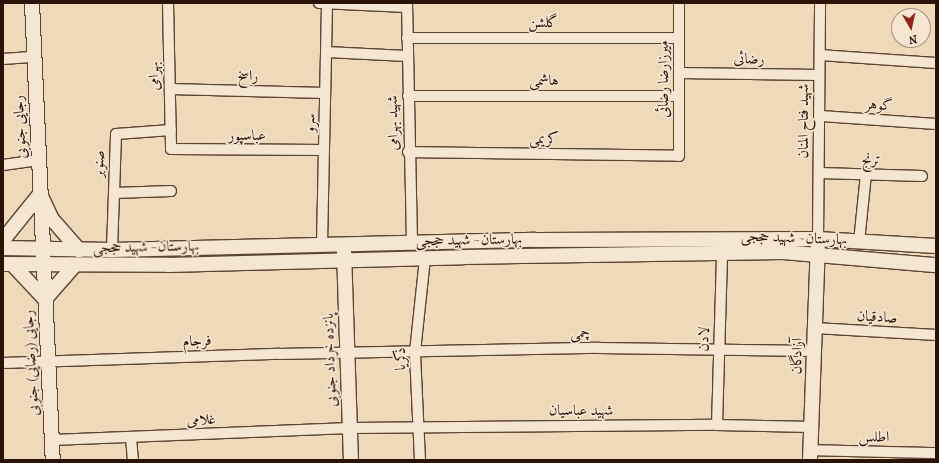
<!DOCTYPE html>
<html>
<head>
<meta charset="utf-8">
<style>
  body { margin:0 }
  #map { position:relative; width:939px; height:463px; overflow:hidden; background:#eed9b8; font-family:"IM FELL French Canon",Amiri,serif }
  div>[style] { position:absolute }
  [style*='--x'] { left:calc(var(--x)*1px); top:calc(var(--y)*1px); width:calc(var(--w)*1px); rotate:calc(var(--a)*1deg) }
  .roads { filter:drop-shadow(1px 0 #5b4432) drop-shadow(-1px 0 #5b4432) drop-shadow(0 1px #5b4432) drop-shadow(0 -1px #5b4432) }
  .street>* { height:10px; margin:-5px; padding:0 5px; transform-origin:5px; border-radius:5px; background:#f4e6d1 }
  .secondary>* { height:14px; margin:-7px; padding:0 7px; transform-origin:7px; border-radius:7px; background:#f4e6d1 }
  span { translate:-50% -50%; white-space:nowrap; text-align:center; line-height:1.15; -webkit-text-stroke:3.5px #f4e6d1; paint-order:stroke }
  .street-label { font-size:15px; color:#2a1206 }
  .frame { position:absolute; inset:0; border:4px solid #2a1206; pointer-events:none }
  .north { position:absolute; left:891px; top:8px; width:40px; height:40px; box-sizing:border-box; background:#f4e6d1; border:1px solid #a39180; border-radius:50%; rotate:171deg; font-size:11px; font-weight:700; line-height:16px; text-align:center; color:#2a1206 }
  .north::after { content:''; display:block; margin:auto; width:14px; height:18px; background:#8f2418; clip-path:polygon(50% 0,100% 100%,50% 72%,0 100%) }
</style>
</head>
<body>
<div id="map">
  <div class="roads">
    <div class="street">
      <i style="--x:168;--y:3;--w:146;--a:88.8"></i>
      <i style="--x:171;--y:149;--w:153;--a:0.4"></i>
      <i style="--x:319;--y:3;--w:88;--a:2.6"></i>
      <i style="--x:407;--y:3;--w:240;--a:88.8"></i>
      <i style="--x:407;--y:38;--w:272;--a:0"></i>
      <i style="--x:326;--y:52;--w:81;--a:2.8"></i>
      <i style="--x:820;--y:55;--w:116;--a:3.9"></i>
      <i style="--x:3;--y:59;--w:31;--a:-4"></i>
      <i style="--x:679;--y:73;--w:140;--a:0.8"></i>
      <i style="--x:170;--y:89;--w:155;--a:1.5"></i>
      <i style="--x:408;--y:96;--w:271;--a:0"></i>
      <i style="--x:821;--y:116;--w:115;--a:4"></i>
      <i style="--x:408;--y:152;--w:271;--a:0.8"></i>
      <i style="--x:679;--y:156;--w:153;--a:-90"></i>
      <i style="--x:3;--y:165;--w:36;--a:-8"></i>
      <i style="--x:819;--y:173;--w:103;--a:1.7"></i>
      <i style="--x:114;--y:193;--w:57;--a:-2"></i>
      <i style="--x:818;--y:239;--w:236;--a:-89.5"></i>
      <i style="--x:859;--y:242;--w:68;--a:-84.1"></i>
      <i style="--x:322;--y:244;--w:241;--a:-88.8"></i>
      <i style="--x:112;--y:250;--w:116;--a:-88"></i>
      <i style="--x:116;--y:134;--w:55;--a:-4.2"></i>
      <i style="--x:815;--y:328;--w:121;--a:3.3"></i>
      <i style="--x:3;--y:363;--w:276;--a:-1.9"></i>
      <i style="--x:279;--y:354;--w:320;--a:-1.1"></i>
      <i style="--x:599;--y:348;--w:215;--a:0.8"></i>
      <i style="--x:717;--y:425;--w:171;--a:-88.3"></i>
      <i style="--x:131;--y:438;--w:22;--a:85"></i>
      <i style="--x:52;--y:440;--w:298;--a:-2.3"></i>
      <i style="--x:350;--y:428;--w:367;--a:-0.5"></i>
      <i style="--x:717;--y:425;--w:95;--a:1.2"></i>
      <i style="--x:811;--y:450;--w:125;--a:1.4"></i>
      <i style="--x:420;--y:460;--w:108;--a:-92.7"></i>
      <i style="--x:415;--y:352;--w:95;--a:-83.9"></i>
    </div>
    <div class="secondary">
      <i style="--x:32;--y:3;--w:457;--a:87.4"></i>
      <i style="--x:3;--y:240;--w:59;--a:-51.2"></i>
      <i style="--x:40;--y:194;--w:26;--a:65"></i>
      <i style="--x:51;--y:218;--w:43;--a:48.8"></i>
      <i style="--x:3;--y:248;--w:109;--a:1.1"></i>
      <i style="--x:112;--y:250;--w:423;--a:-1.4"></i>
      <i style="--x:535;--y:240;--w:283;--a:-0.2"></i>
      <i style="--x:818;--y:239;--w:118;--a:3.4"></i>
      <i style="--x:344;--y:251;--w:209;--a:88.1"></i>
      <i style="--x:3;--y:264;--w:165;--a:0.3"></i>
      <i style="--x:168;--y:265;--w:296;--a:-1.5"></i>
      <i style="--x:464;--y:257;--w:319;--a:-0.9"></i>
      <i style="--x:783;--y:252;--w:154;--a:4.9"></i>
      <i style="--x:12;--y:264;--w:48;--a:46.7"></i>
      <i style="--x:45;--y:299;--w:45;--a:-48.6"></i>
      <i style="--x:810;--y:460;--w:215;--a:-87.9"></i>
    </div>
  </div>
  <div class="street-label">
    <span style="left:543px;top:23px">گلشن</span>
    <span style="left:749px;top:59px;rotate:1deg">رضائی</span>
    <span style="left:154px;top:76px;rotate:-91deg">بهرامی</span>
    <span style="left:248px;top:76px;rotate:1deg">راسخ</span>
    <span style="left:664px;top:79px;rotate:-90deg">میرزارضا رضائی</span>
    <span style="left:544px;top:81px">هاشمی</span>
    <span style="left:879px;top:105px;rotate:4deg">گوهر</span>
    <span style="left:804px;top:121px;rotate:-90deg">شهید فتاح المنان</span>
    <span style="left:310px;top:123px;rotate:-89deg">سرو</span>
    <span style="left:393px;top:123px;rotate:-91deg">شهید بهرامی</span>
    <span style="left:20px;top:127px;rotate:-93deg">رجایی جنوبی</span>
    <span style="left:247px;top:136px">عباسپور</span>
    <span style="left:544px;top:139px;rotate:1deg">کریمی</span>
    <span style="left:871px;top:160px;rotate:1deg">ترنج</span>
    <span style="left:99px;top:164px;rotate:-88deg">صنوبر</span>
    <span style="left:794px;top:238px;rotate:2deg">بهارستان - شهید حججی</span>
    <span style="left:469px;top:240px;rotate:-1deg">بهارستان - شهید حججی</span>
    <span style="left:146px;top:247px;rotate:-1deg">بهارستان - شهید حججی</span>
    <span style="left:877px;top:317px;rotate:3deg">صادقیان</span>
    <span style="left:580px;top:333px;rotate:-1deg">چمی</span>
    <span style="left:704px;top:339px;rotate:-88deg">لادن</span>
    <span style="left:197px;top:341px;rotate:-2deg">فرجام</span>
    <span style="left:797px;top:356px;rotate:-88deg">آزادگان</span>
    <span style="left:401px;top:359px;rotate:-90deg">ذکریا</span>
    <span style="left:330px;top:360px;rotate:-92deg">پانزده خرداد جنوبی</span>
    <span style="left:31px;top:363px;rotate:-93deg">رجایی (رضایی) جنوبی</span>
    <span style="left:581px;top:411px">شهید عباسیان</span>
    <span style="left:201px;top:420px;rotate:-3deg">غلامی</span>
    <span style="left:874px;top:437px;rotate:1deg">اطلس</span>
  </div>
  <div class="frame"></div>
  <div class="north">N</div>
</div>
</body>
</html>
